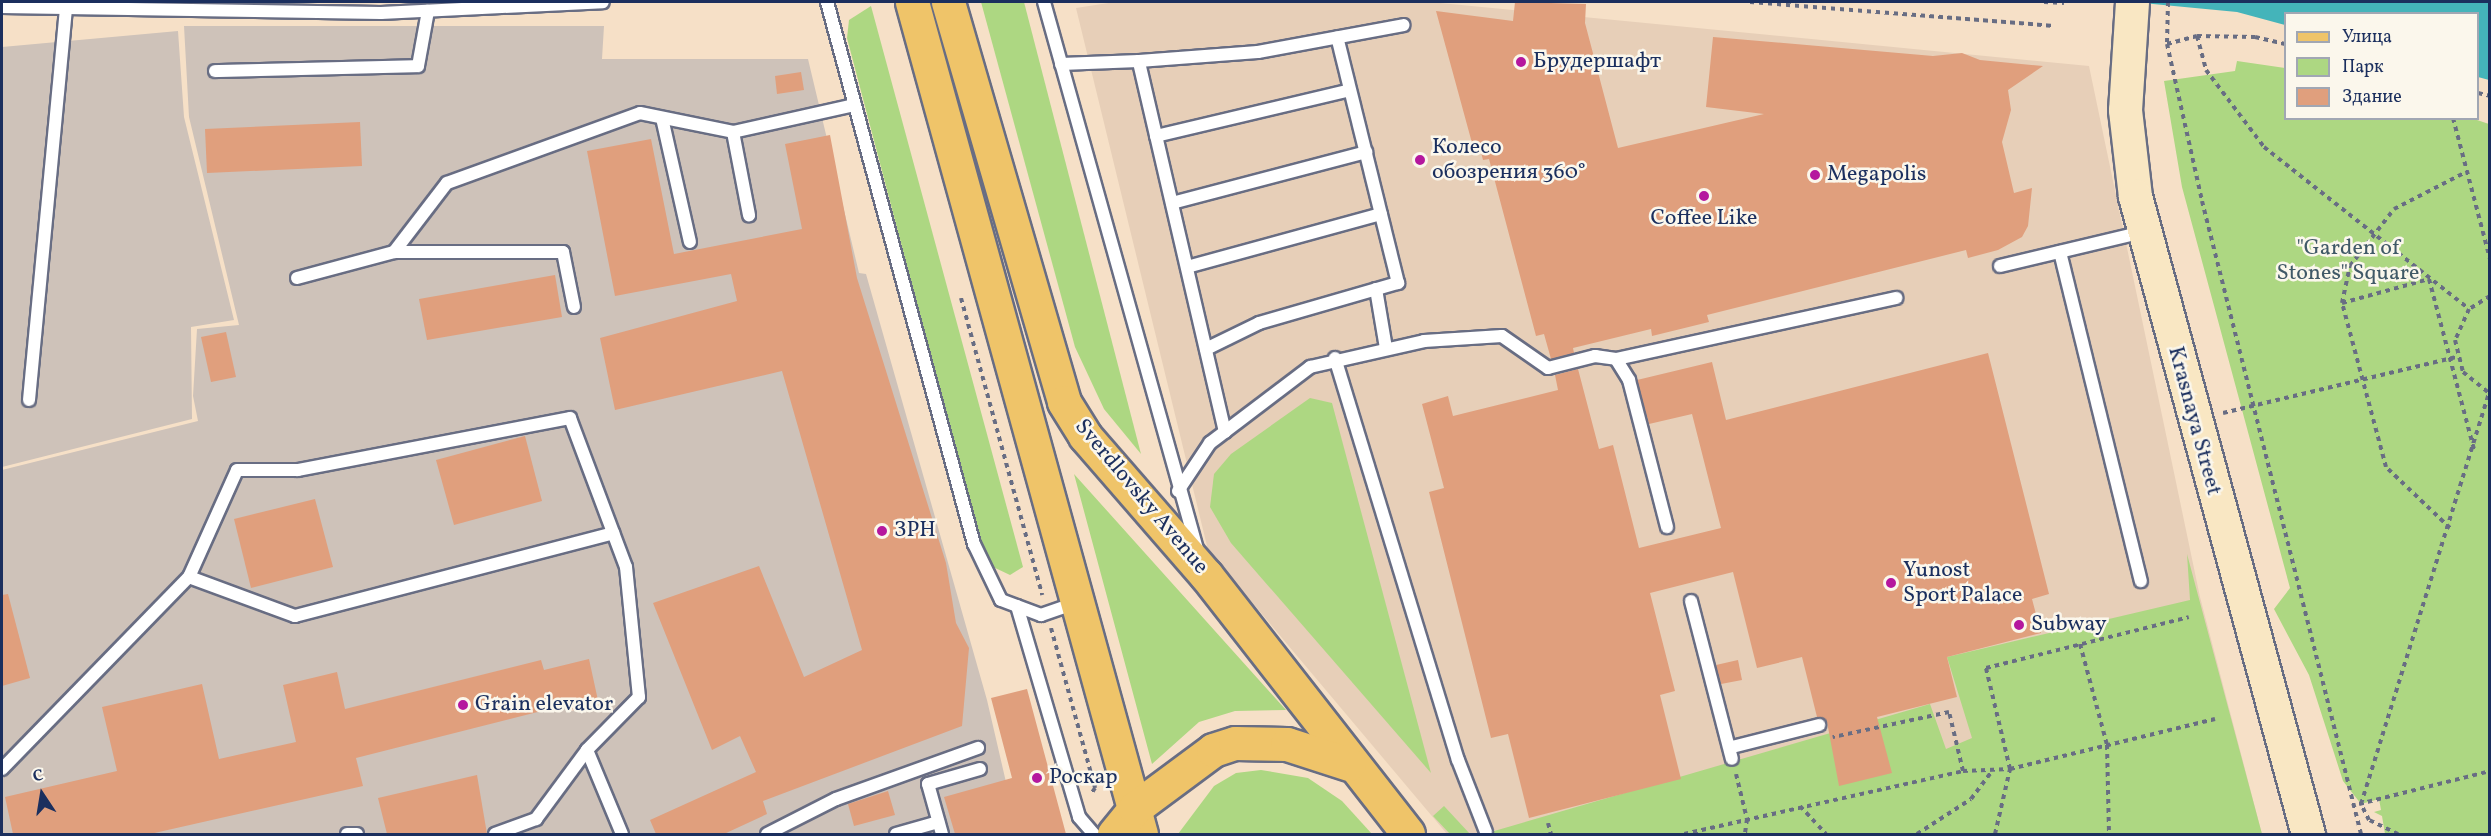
<!DOCTYPE html>
<html>
<head>
<meta charset="utf-8">
<style>
  body { margin:0 }
  #map { position:relative; width:2491px; height:836px; overflow:hidden; background:#f6e0c7; font-family:Vollkorn,serif }
  div>[style] { position:absolute }
  [style*='--x'] { left:calc(var(--x)*1px); top:calc(var(--y)*1px); width:calc(var(--w)*1px); rotate:calc(var(--a)*1deg) }
  .built>* { inset:0; background:#e7cfb8 }
  .industrial>* { inset:0; background:#cec2b9 }
  .green>* { inset:0; background:#add782 }
  .water>* { inset:0; background:#44b4ba }
  .building>* { inset:0; background:#e09f7d }
  .path>* { height:4px; margin-top:-2px; transform-origin:0; background:repeating-linear-gradient(90deg,#686d83 0 4.5px,transparent 0 9px) }
  .roads { filter:drop-shadow(2px 0 #686d83) drop-shadow(-2px 0 #686d83) drop-shadow(0 2px #686d83) drop-shadow(0 -2px #686d83) }
  .lane>* { height:12px; margin:-6px; padding:0 6px; transform-origin:6px; border-radius:6px; background:#fff }
  .secondary>* { height:33px; margin:-16.5px; padding:0 16.5px; transform-origin:16.5px; border-radius:16.5px; background:#f9e7c3 }
  .primary>* { height:33px; margin:-16.5px; padding:0 16.5px; transform-origin:16.5px; border-radius:16.5px; background:#efc469 }
  .dots>* { width:16px; height:16px; translate:-50% -50%; box-sizing:border-box; border:3px solid #fbf7ec; border-radius:50% }
  span { translate:-50% -50%; white-space:nowrap; text-align:center; line-height:1.15; -webkit-text-stroke:5px #fbf7ec; paint-order:stroke }
  .poi-label { font-size:22px; color:#1b2f5e }
  .left { translate:0 -50%; text-align:left }
  .park-label { font-size:22px; color:#405967 }
  .street-label { font-size:22px; color:#1b2f5e }
  .frame { position:absolute; inset:0; border:3px solid #1b2f5e; pointer-events:none }
  .legend { position:absolute; left:2284px; top:12px; width:195px; height:108px; box-sizing:border-box; background:#fbf7ec; border:2px solid #a1a7b3; margin:0; padding:8px 10px; list-style:none; font-size:18px; color:#1b2f5e }
  .legend li { display:flex; align-items:center; gap:12px; height:30px }
  .legend b { width:30px; border:2px solid #a1a7b3 }
  .north { position:absolute; left:12px; top:764px; width:60px; height:60px; -webkit-text-stroke:4px #fbf7ec; paint-order:stroke; rotate:348deg; font-size:16px; font-weight:700; line-height:24px; text-align:center; color:#1b2f5e }
  .north::after { content:''; display:block; margin:auto; width:21px; height:27px; background:#1b2f5e; clip-path:polygon(50% 0,100% 100%,50% 72%,0 100%) }
</style>
</head>
<body>
<div id="map">
  <div class="built">
    <i style="clip-path:polygon(1115px 2px,1430px 2px,2089px 66px,2200px 597px,2262px 834px,1447px 834px,1208px 550px,1076px 8px)"></i>
  </div>
  <div class="industrial">
    <i style="clip-path:polygon(184px 26px,604px 26px,602px 59px,808px 59px,859px 273px,866px 274px,987px 700px,1018px 834px,2px 834px,2px 470px,198px 421px,193px 396px,197px 329px,239px 325px,189px 117px)"></i>
    <i style="clip-path:polygon(178px 31px,184px 117px,234px 320px,191px 327px,192px 419px,2px 467px,2px 47px)"></i>
  </div>
  <div class="green">
    <i style="clip-path:polygon(981px 2px,1024px 2px,1141px 454px,1104px 409px,1075px 347px)"></i>
    <i style="clip-path:polygon(871px 6px,1023px 567px,1010px 575px,991px 566px,976px 528px,847px 38px,849px 20px)"></i>
    <i style="clip-path:polygon(2237px 61px,2285px 68px,2286px 118px,2471px 118px,2489px 124px,2489px 834px,2385px 834px,2382px 816px,2374px 812px,2381px 810px,2379px 799px,2361px 804px,2343px 781px,2309px 675px,2274px 609px,2290px 588px,2182px 187px,2164px 81px,2235px 71px)"></i>
    <i style="clip-path:polygon(1310px 398px,1332px 403px,1431px 773px,1231px 543px,1210px 507px,1214px 474px,1231px 454px)"></i>
    <i style="clip-path:polygon(1074px 474px,1286px 710px,1235px 711px,1199px 722px,1152px 764px)"></i>
    <i style="clip-path:polygon(2187px 554px,2262px 834px,1484px 834px,1930px 704px,1946px 749px,1972px 738px,1947px 657px,2190px 600px)"></i>
    <i style="clip-path:polygon(1261px 770px,1308px 778px,1342px 801px,1372px 834px,1178px 834px,1214px 786px,1236px 773px)"></i>
    <i style="clip-path:polygon(1444px 806px,1470px 834px,1450px 834px,1433px 816px)"></i>
  </div>
  <div class="water">
    <i style="clip-path:polygon(2132px 2px,2489px 2px,2489px 80px,2478px 77px,2478px 14px,2286px 14px,2285px 25px,2237px 12px)"></i>
  </div>
  <div class="building">
    <i style="clip-path:polygon(1515px 2px,1586px 4px,1585px 23px,1618px 148px,1764px 114px,1706px 107px,1713px 37px,1933px 56px,1962px 53px,1980px 60px,2043px 66px,2008px 90px,2011px 110px,2002px 142px,2014px 193px,2032px 188px,2028px 226px,2022px 237px,1998px 250px,1968px 258px,1966px 250px,1707px 315px,1709px 322px,1652px 336px,1651px 329px,1573px 348px,1574px 353px,1551px 359px,1544px 334px,1536px 336px,1489px 159px,1483px 160px,1478px 141px,1472px 143px,1436px 11px,1513px 21px)"></i>
    <i style="clip-path:polygon(801px 72px,804px 90px,777px 94px,775px 76px)"></i>
    <i style="clip-path:polygon(360px 122px,362px 166px,207px 173px,205px 129px)"></i>
    <i style="clip-path:polygon(830px 135px,857px 278px,946px 563px,956px 623px,969px 648px,962px 726px,763px 801px,767px 814px,724px 834px,656px 834px,650px 820px,756px 772px,740px 736px,712px 750px,653px 603px,759px 566px,804px 677px,862px 650px,782px 371px,615px 410px,600px 338px,737px 301px,731px 274px,615px 296px,587px 151px,651px 139px,674px 254px,802px 229px,785px 144px)"></i>
    <i style="clip-path:polygon(555px 275px,562px 317px,427px 340px,419px 299px)"></i>
    <i style="clip-path:polygon(226px 332px,236px 377px,211px 382px,201px 337px)"></i>
    <i style="clip-path:polygon(1988px 353px,2049px 594px,2032px 599px,2041px 633px,1947px 657px,1957px 697px,1877px 717px,1892px 773px,1839px 786px,1827px 722px,1817px 717px,1802px 657px,1757px 668px,1733px 572px,1650px 593px,1675px 691px,1660px 695px,1681px 779px,1529px 818px,1508px 734px,1491px 738px,1429px 492px,1444px 488px,1422px 404px,1448px 396px,1453px 416px,1558px 390px,1555px 375px,1578px 369px,1599px 449px,1613px 445px,1639px 548px,1721px 528px,1692px 414px,1649px 424px,1637px 380px,1712px 362px,1726px 420px)"></i>
    <i style="clip-path:polygon(525px 436px,542px 501px,454px 525px,436px 460px)"></i>
    <i style="clip-path:polygon(315px 499px,333px 567px,251px 588px,234px 519px)"></i>
    <i style="clip-path:polygon(8px 594px,30px 678px,2px 686px,2px 595px)"></i>
    <i style="clip-path:polygon(589px 659px,599px 705px,570px 711px,569px 704px,356px 758px,363px 786px,150px 834px,13px 834px,5px 797px,117px 771px,102px 707px,202px 684px,219px 759px,296px 742px,283px 685px,337px 672px,345px 709px,541px 660px,544px 670px)"></i>
    <i style="clip-path:polygon(1738px 660px,1742px 680px,1721px 684px,1716px 665px)"></i>
    <i style="clip-path:polygon(1027px 689px,1066px 834px,955px 834px,944px 797px,1012px 778px,991px 698px)"></i>
    <i style="clip-path:polygon(477px 775px,487px 834px,387px 834px,378px 798px)"></i>
    <i style="clip-path:polygon(888px 791px,895px 815px,854px 826px,848px 804px)"></i>
  </div>
  <div class="path">
    <i style="--x:1750;--y:2;--w:305;--a:4.5"></i>
    <i style="--x:2044;--y:2;--w:20;--a:3"></i>
    <i style="--x:2168;--y:2;--w:42;--a:91.4"></i>
    <i style="--x:2167;--y:44;--w:161;--a:77.4"></i>
    <i style="--x:2202;--y:201;--w:653;--a:75.9"></i>
    <i style="--x:2197;--y:36;--w:35;--a:75"></i>
    <i style="--x:2206;--y:70;--w:96;--a:53"></i>
    <i style="--x:2264;--y:147;--w:261;--a:38.3"></i>
    <i style="--x:2167;--y:44;--w:31;--a:-15"></i>
    <i style="--x:2197;--y:36;--w:58;--a:1"></i>
    <i style="--x:2255;--y:37;--w:32;--a:13"></i>
    <i style="--x:2478;--y:93;--w:12;--a:14"></i>
    <i style="--x:2453;--y:118;--w:146;--a:75.3"></i>
    <i style="--x:2490;--y:296;--w:25;--a:148"></i>
    <i style="--x:2469;--y:309;--w:34;--a:114"></i>
    <i style="--x:2455;--y:340;--w:33;--a:76"></i>
    <i style="--x:2463;--y:372;--w:35;--a:39"></i>
    <i style="--x:961;--y:298;--w:308;--a:74.7"></i>
    <i style="--x:2342;--y:303;--w:90;--a:-15.4"></i>
    <i style="--x:2429;--y:279;--w:176;--a:75.2"></i>
    <i style="--x:2223;--y:413;--w:241;--a:-13.5"></i>
    <i style="--x:2450;--y:528;--w:88;--a:-136.4"></i>
    <i style="--x:2386;--y:467;--w:170;--a:-105"></i>
    <i style="--x:2342;--y:303;--w:38;--a:-78"></i>
    <i style="--x:2350;--y:266;--w:72;--a:-52.3"></i>
    <i style="--x:2394;--y:209;--w:81;--a:-27.2"></i>
    <i style="--x:1051;--y:628;--w:166;--a:74.6"></i>
    <i style="--x:1095;--y:788;--w:7;--a:124"></i>
    <i style="--x:2080;--y:644;--w:105;--a:75"></i>
    <i style="--x:2107;--y:745;--w:89;--a:88.7"></i>
    <i style="--x:1963;--y:771;--w:47;--a:-2.4"></i>
    <i style="--x:2010;--y:769;--w:211;--a:-13.7"></i>
    <i style="--x:1736;--y:774;--w:46;--a:76.3"></i>
    <i style="--x:1747;--y:819;--w:15;--a:98"></i>
    <i style="--x:2359;--y:804;--w:135;--a:-14.1"></i>
    <i style="--x:1800;--y:806;--w:38;--a:47"></i>
    <i style="--x:1548;--y:823;--w:11;--a:75"></i>
    <i style="--x:1684;--y:834;--w:286;--a:-12.7"></i>
    <i style="--x:1963;--y:771;--w:61;--a:-103.3"></i>
    <i style="--x:1949;--y:712;--w:119;--a:167.8"></i>
    <i style="--x:1917;--y:834;--w:64;--a:-32.9"></i>
    <i style="--x:1971;--y:799;--w:36;--a:-53"></i>
    <i style="--x:1995;--y:834;--w:67;--a:-77"></i>
    <i style="--x:2010;--y:769;--w:104;--a:-103.4"></i>
    <i style="--x:1986;--y:668;--w:209;--a:-14.1"></i>
    <i style="--x:2398;--y:834;--w:32;--a:-154"></i>
    <i style="--x:2369;--y:820;--w:18;--a:-117"></i>
    <i style="--x:2361;--y:804;--w:430;--a:-72.7"></i>
  </div>
  <div class="roads">
    <div class="lane">
      <i style="--x:827;--y:2;--w:562;--a:74.83"></i>
      <i style="--x:974;--y:544;--w:62;--a:64.3"></i>
      <i style="--x:1001;--y:600;--w:43;--a:20.6"></i>
      <i style="--x:1041;--y:615;--w:36;--a:-19"></i>
      <i style="--x:1044;--y:2;--w:568;--a:74.37"></i>
      <i style="--x:2;--y:7;--w:379;--a:0.9"></i>
      <i style="--x:381;--y:13;--w:222;--a:-2.8"></i>
      <i style="--x:1061;--y:64;--w:78;--a:-2.2"></i>
      <i style="--x:215;--y:71;--w:203;--a:-1.4"></i>
      <i style="--x:418;--y:66;--w:56;--a:-79.7"></i>
      <i style="--x:662;--y:118;--w:127;--a:77.3"></i>
      <i style="--x:733;--y:132;--w:85;--a:79.1"></i>
      <i style="--x:1156;--y:136;--w:199;--a:-13.3"></i>
      <i style="--x:1172;--y:203;--w:201;--a:-14.7"></i>
      <i style="--x:394;--y:252;--w:169;--a:0"></i>
      <i style="--x:563;--y:252;--w:56;--a:78.7"></i>
      <i style="--x:2060;--y:252;--w:339;--a:76.2"></i>
      <i style="--x:2000;--y:266;--w:147;--a:-13.4"></i>
      <i style="--x:1187;--y:267;--w:201;--a:-15.3"></i>
      <i style="--x:297;--y:278;--w:100;--a:-15"></i>
      <i style="--x:394;--y:252;--w:87;--a:-52.5"></i>
      <i style="--x:447;--y:183;--w:205;--a:-19.9"></i>
      <i style="--x:640;--y:113;--w:95;--a:11.5"></i>
      <i style="--x:733;--y:132;--w:125;--a:-12.5"></i>
      <i style="--x:1376;--y:289;--w:60;--a:80.4"></i>
      <i style="--x:1206;--y:349;--w:59;--a:-26.1"></i>
      <i style="--x:1259;--y:323;--w:145;--a:-16.1"></i>
      <i style="--x:1398;--y:283;--w:253;--a:-103.9"></i>
      <i style="--x:1335;--y:358;--w:420;--a:73"></i>
      <i style="--x:1458;--y:760;--w:77;--a:68.7"></i>
      <i style="--x:1616;--y:359;--w:287;--a:-12.3"></i>
      <i style="--x:29;--y:400;--w:395;--a:-84.6"></i>
      <i style="--x:1225;--y:432;--w:381;--a:-103.1"></i>
      <i style="--x:1139;--y:61;--w:119;--a:-4.3"></i>
      <i style="--x:1258;--y:52;--w:148;--a:-10.5"></i>
      <i style="--x:1178;--y:491;--w:58;--a:-56.3"></i>
      <i style="--x:1210;--y:443;--w:126;--a:-37.2"></i>
      <i style="--x:1310;--y:367;--w:117;--a:-12.8"></i>
      <i style="--x:1424;--y:341;--w:78;--a:-3.7"></i>
      <i style="--x:1502;--y:336;--w:56;--a:34.8"></i>
      <i style="--x:1548;--y:368;--w:49;--a:-14.3"></i>
      <i style="--x:1595;--y:356;--w:21;--a:8"></i>
      <i style="--x:1616;--y:359;--w:25;--a:58"></i>
      <i style="--x:1629;--y:380;--w:152;--a:75.5"></i>
      <i style="--x:189;--y:577;--w:113;--a:20.2"></i>
      <i style="--x:295;--y:616;--w:329;--a:-14.6"></i>
      <i style="--x:1691;--y:601;--w:163;--a:75.5"></i>
      <i style="--x:1017;--y:606;--w:220;--a:73.6"></i>
      <i style="--x:1079;--y:817;--w:23;--a:49"></i>
      <i style="--x:1732;--y:747;--w:90;--a:-14.2"></i>
      <i style="--x:2;--y:769;--w:268;--a:-45.8"></i>
      <i style="--x:189;--y:577;--w:117;--a:-65.8"></i>
      <i style="--x:237;--y:470;--w:61;--a:0"></i>
      <i style="--x:298;--y:470;--w:277;--a:-10.8"></i>
      <i style="--x:570;--y:418;--w:159;--a:69.4"></i>
      <i style="--x:626;--y:567;--w:131;--a:84.3"></i>
      <i style="--x:639;--y:697;--w:74;--a:134.5"></i>
      <i style="--x:587;--y:750;--w:91;--a:67.4"></i>
      <i style="--x:347;--y:834;--w:10;--a:0"></i>
      <i style="--x:495;--y:834;--w:44;--a:-20.1"></i>
      <i style="--x:536;--y:819;--w:86;--a:-53.5"></i>
      <i style="--x:767;--y:834;--w:77;--a:-26.9"></i>
      <i style="--x:836;--y:799;--w:151;--a:-19.8"></i>
      <i style="--x:896;--y:834;--w:44;--a:-15.9"></i>
      <i style="--x:942;--y:834;--w:52;--a:-105.6"></i>
      <i style="--x:928;--y:784;--w:54;--a:-16.1"></i>
    </div>
    <div class="secondary">
      <i style="--x:2132;--y:2;--w:108;--a:93.7"></i>
      <i style="--x:2125;--y:110;--w:87;--a:83.4"></i>
      <i style="--x:2135;--y:196;--w:661;--a:74.83"></i>
    </div>
    <div class="primary">
      <i style="--x:912;--y:2;--w:863;--a:74.61"></i>
      <i style="--x:948;--y:2;--w:416;--a:73.8"></i>
      <i style="--x:1064;--y:402;--w:40;--a:58"></i>
      <i style="--x:1085;--y:436;--w:184;--a:49"></i>
      <i style="--x:1206;--y:575;--w:328;--a:52"></i>
      <i style="--x:1114;--y:834;--w:33;--a:-51"></i>
      <i style="--x:1135;--y:808;--w:97;--a:-36.6"></i>
      <i style="--x:1213;--y:750;--w:23;--a:-18"></i>
      <i style="--x:1235;--y:743;--w:52;--a:1.1"></i>
      <i style="--x:1287;--y:744;--w:65;--a:17.9"></i>
    </div>
  </div>
  <div class="dots">
    <i style="left:1521px;top:62px;background:#b5179e"></i>
    <i style="left:1420px;top:160px;background:#b5179e"></i>
    <i style="left:1815px;top:175px;background:#b5179e"></i>
    <i style="left:1704px;top:196px;background:#b5179e"></i>
    <i style="left:882px;top:531px;background:#b5179e"></i>
    <i style="left:1891px;top:583px;background:#b5179e"></i>
    <i style="left:2019px;top:625px;background:#b5179e"></i>
    <i style="left:463px;top:705px;background:#b5179e"></i>
    <i style="left:1037px;top:778px;background:#b5179e"></i>
  </div>
  <div class="poi-label">
    <span class="left" style="left:1533px;top:62px">Брудершафт</span>
    <span class="left" style="left:1432px;top:160px">Колесо<br>обозрения 360°</span>
    <span class="left" style="left:1827px;top:175px">Megapolis</span>
    <span style="left:1704px;top:219px">Coffee Like</span>
    <span class="left" style="left:894px;top:531px">ЗРН</span>
    <span class="left" style="left:1903px;top:583px">Yunost<br>Sport Palace</span>
    <span class="left" style="left:2031px;top:625px">Subway</span>
    <span class="left" style="left:475px;top:705px">Grain elevator</span>
    <span class="left" style="left:1049px;top:778px">Роскар</span>
  </div>
  <div class="park-label">
    <span style="left:2348px;top:261px">"Garden of<br>Stones" Square</span>
  </div>
  <div class="street-label">
    <span style="left:2194px;top:421px;rotate:75deg">Krasnaya Street</span>
    <span style="left:1141px;top:497px;rotate:50deg">Sverdlovsky Avenue</span>
  </div>
  <div class="frame"></div>
  <ul class="legend">
  <li><b style="height:8px;background:#efc469"></b>Улица</li>
  <li><b style="height:16px;background:#add782"></b>Парк</li>
  <li><b style="height:16px;background:#e09f7d"></b>Здание</li>
  </ul>
  <div class="north">С</div>
</div>
</body>
</html>
